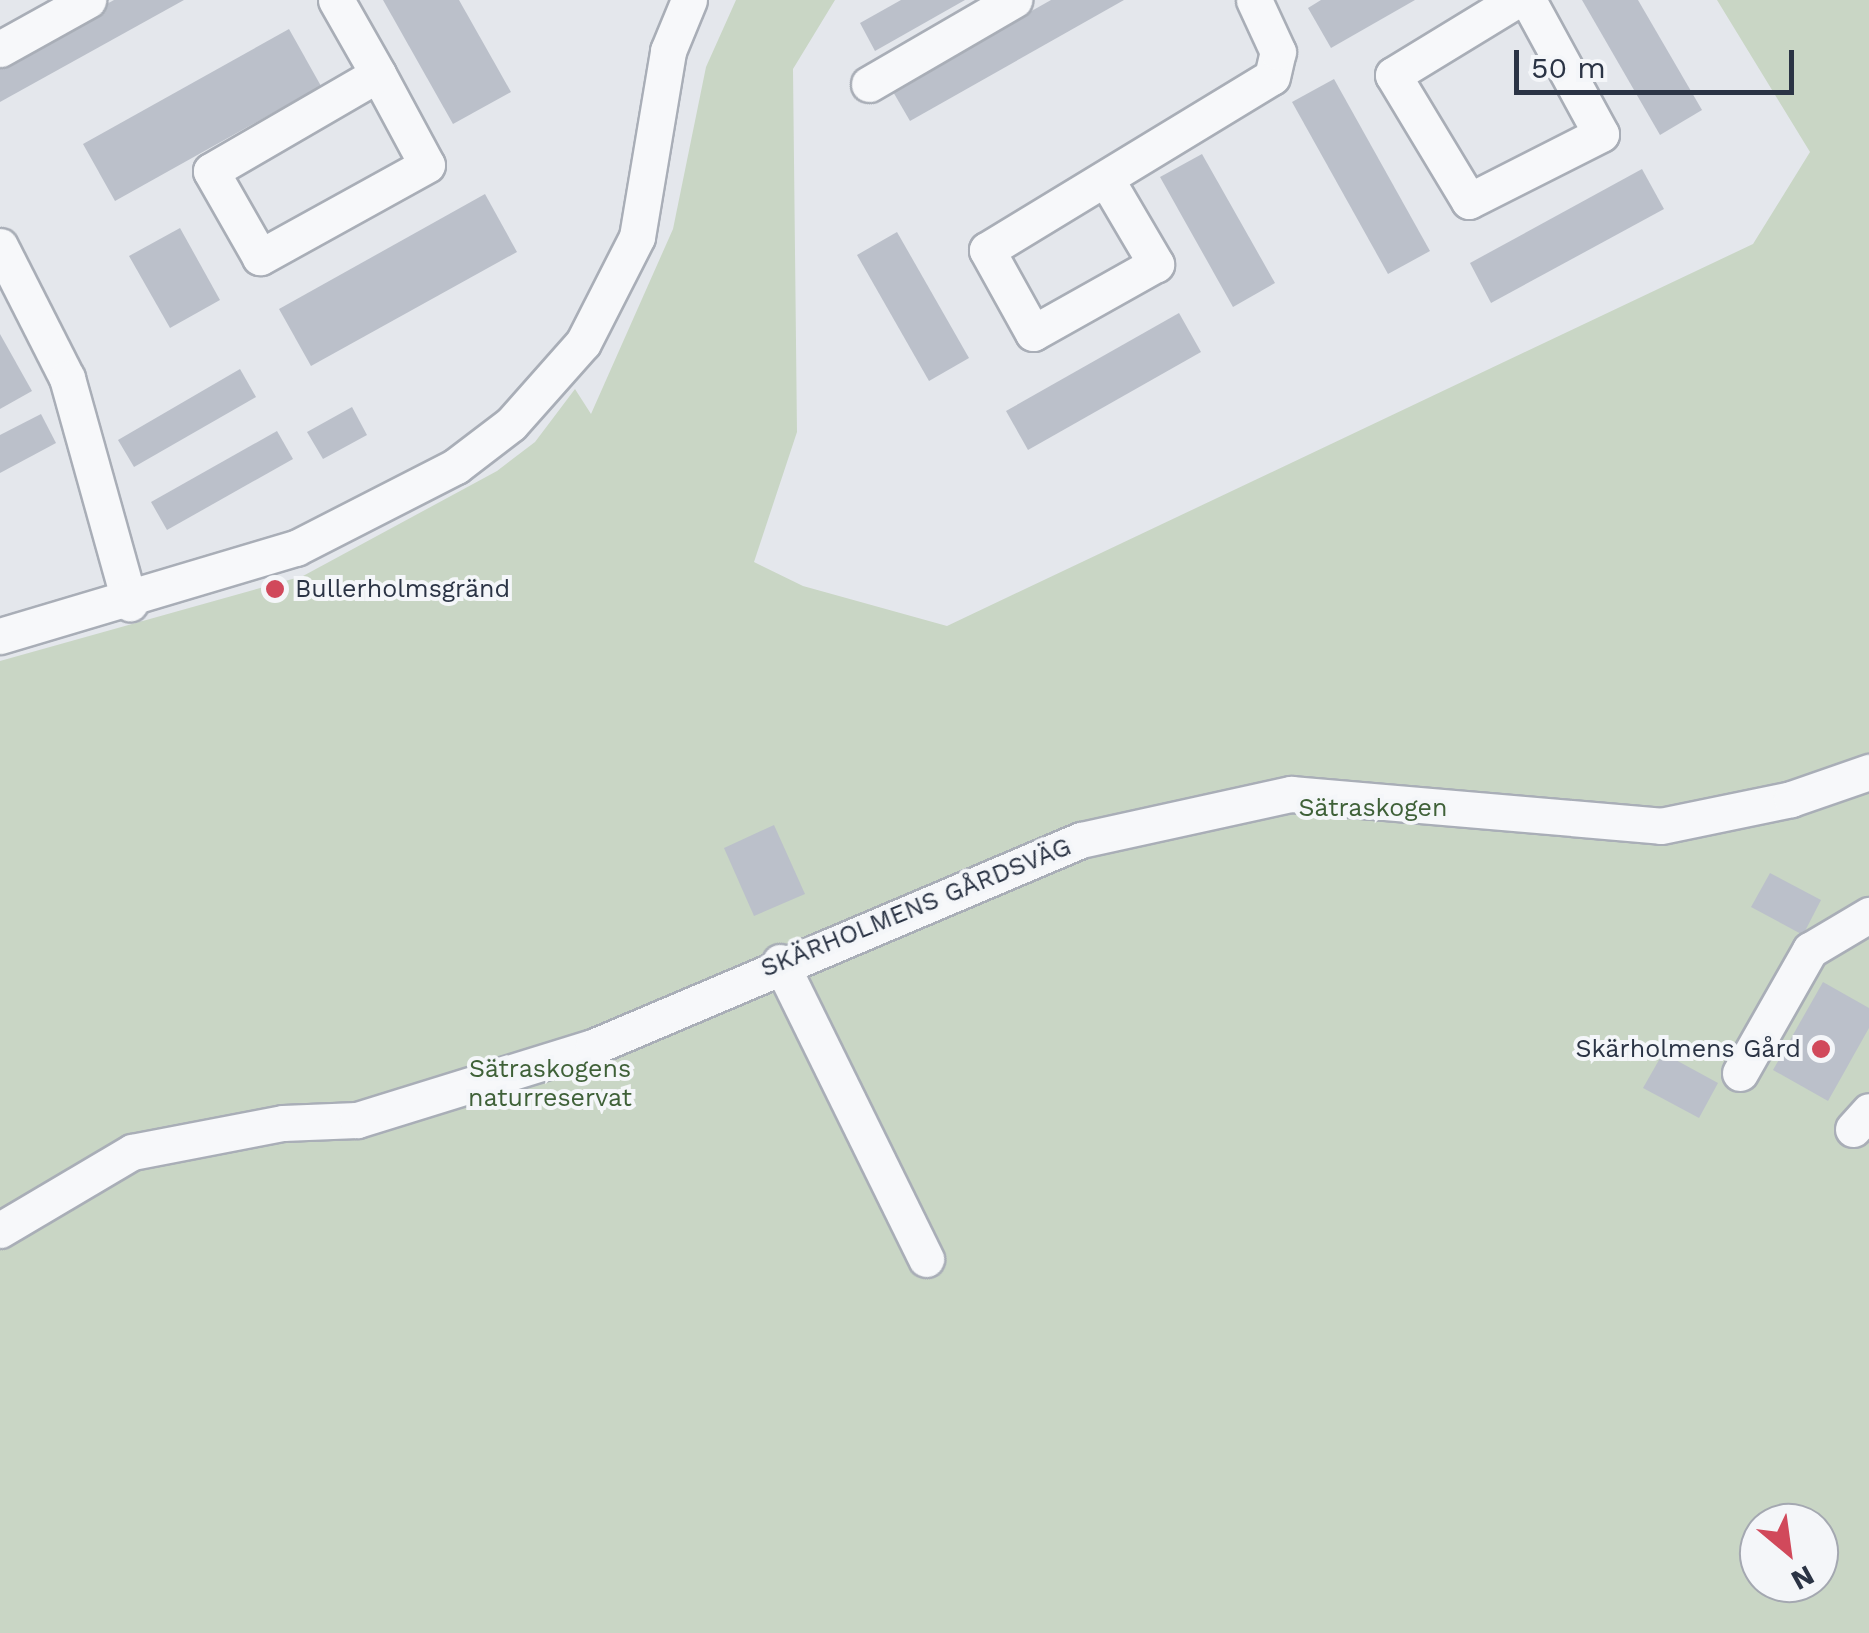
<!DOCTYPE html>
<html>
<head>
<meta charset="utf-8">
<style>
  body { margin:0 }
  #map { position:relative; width:1869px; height:1633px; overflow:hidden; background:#e4e7ec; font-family:"Work Sans",sans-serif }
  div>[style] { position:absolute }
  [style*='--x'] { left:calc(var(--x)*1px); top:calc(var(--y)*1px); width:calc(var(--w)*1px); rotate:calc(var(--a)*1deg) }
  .green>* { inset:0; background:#c9d6c5 }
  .building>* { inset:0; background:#bbc0ca }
  .roads { filter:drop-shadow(2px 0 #a9aeb7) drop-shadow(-2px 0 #a9aeb7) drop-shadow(0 2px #a9aeb7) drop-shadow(0 -2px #a9aeb7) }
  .minor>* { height:35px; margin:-17.5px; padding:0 17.5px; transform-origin:17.5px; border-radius:17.5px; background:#f7f8fa }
  .dots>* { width:28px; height:28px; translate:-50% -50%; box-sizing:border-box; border:5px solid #f4f6f9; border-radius:50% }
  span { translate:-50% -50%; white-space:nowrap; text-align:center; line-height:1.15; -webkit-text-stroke:8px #f4f6f9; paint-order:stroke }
  .poi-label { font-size:25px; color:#2b3445 }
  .left { translate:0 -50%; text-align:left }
  .right { translate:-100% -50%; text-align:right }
  .park-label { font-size:25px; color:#3f6138 }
  .street-label { font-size:25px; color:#2b3445 }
  .north { position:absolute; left:1739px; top:1503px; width:100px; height:100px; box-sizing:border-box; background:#f4f6f9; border:2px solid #a4a8b1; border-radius:50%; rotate:151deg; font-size:28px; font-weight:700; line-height:40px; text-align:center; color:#2b3445 }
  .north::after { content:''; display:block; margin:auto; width:35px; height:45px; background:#d1495b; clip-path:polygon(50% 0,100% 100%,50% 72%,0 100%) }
  .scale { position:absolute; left:1514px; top:50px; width:280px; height:45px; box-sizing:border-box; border:5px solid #2b3445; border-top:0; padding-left:12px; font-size:30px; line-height:35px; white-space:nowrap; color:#2b3445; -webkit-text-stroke:8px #f4f6f9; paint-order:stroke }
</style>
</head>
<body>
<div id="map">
  <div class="green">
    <i style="clip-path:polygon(evenodd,736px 0,835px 0,793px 69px,797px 432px,754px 562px,803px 586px,947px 626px,1753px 244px,1810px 152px,1717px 0,1869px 0,1869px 1633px,0 1633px,0 661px,303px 576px,497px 471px,535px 442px,575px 389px,591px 414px,673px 229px,706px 67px,736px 0,1759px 1523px,1819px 1523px,1819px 1583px,1759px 1583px,1759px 1523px)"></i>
  </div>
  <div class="building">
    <i style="clip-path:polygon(114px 0,184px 0,0 102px,0 63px)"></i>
    <i style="clip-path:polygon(383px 0,459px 0,511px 92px,453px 124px)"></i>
    <i style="clip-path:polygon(901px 0,965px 0,875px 51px,860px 23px)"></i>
    <i style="clip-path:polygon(1051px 0,1124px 0,910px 121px,892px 90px)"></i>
    <i style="clip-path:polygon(1321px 0,1415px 0,1331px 48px,1308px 8px)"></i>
    <i style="clip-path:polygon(1582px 0,1638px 0,1702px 110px,1660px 135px)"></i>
    <i style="clip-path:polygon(289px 29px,321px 86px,115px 201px,83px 144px)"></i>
    <i style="clip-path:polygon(1334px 79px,1430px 251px,1388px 274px,1292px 102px)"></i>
    <i style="clip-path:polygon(1202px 154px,1275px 283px,1233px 307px,1160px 177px)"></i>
    <i style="clip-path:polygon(1642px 169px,1664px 209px,1491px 303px,1470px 263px)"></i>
    <i style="clip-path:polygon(485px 194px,517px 252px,311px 366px,279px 309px)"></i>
    <i style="clip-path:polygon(180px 228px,220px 300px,170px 328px,129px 256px)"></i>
    <i style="clip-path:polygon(897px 232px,969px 358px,929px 381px,857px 255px)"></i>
    <i style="clip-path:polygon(1179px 313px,1201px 352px,1028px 450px,1006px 411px)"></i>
    <i style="clip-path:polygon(0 334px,32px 391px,0 409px)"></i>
    <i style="clip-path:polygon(240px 369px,256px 397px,134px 467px,118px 440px)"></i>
    <i style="clip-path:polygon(352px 407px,367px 435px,323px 459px,307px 432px)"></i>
    <i style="clip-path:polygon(41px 414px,56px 443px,0 473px,0 435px)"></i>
    <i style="clip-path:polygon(277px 431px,293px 459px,167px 530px,151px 502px)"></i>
    <i style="clip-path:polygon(774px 825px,805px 894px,754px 916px,724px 848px)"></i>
    <i style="clip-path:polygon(1770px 873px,1821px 900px,1803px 935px,1751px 907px)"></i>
    <i style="clip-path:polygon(1823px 982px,1869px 1008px,1869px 1028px,1828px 1101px,1773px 1070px)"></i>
    <i style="clip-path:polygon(1663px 1053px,1718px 1083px,1699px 1118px,1643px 1088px)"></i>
  </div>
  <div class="roads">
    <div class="minor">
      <i style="--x:336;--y:0;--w:85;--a:60.4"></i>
      <i style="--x:378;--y:74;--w:103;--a:61.7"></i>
      <i style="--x:427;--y:165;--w:191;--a:151.1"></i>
      <i style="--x:260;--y:257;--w:99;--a:-119.7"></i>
      <i style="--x:211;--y:171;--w:193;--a:-30.1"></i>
      <i style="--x:1516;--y:0;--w:144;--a:148.6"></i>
      <i style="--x:1393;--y:75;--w:147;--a:58.9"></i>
      <i style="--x:1469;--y:201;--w:148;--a:-26.9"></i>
      <i style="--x:1601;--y:134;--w:153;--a:-118.6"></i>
      <i style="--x:0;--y:49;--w:101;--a:-29.1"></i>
      <i style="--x:869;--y:84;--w:168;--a:-30.1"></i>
      <i style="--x:1106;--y:179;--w:99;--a:59.5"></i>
      <i style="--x:1156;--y:264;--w:141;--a:150.7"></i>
      <i style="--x:1033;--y:333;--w:95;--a:-119"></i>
      <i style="--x:987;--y:250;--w:333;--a:-31.3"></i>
      <i style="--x:1272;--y:77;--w:26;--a:-77"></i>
      <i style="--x:1278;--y:52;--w:57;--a:-114.8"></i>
      <i style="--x:0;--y:246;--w:148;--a:63.1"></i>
      <i style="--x:67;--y:378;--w:234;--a:74.4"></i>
      <i style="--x:0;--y:636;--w:309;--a:-16.6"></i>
      <i style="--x:296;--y:548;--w:180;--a:-27.1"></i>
      <i style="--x:456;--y:466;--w:69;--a:-37.4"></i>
      <i style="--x:511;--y:424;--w:108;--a:-48.4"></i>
      <i style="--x:583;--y:343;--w:119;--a:-63"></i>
      <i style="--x:637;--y:237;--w:189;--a:-80.5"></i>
      <i style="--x:668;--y:51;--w:55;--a:-67.6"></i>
      <i style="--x:780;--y:962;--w:331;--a:63.8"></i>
      <i style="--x:1740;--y:1073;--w:142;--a:-60.4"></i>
      <i style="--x:1810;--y:950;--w:69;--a:-30.7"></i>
      <i style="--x:1853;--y:1129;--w:24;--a:-48"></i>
      <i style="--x:0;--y:1230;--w:153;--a:-30.6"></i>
      <i style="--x:132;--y:1152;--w:154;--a:-10.9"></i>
      <i style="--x:283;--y:1123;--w:74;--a:-2.3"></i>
      <i style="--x:357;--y:1120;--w:247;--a:-17.2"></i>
      <i style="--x:593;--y:1047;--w:530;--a:-22.99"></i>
      <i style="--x:1081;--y:840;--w:215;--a:-12.4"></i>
      <i style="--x:1291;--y:794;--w:371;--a:4.9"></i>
      <i style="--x:1661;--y:826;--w:133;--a:-11.7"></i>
      <i style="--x:1791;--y:799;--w:83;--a:-19.1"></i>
    </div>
  </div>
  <div class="dots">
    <i style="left:275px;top:589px;background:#d1495b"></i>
    <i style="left:1821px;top:1049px;background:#d1495b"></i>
  </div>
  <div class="poi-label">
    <span class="left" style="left:295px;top:589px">Bullerholmsgränd</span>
    <span class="right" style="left:1801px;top:1049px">Skärholmens Gård</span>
  </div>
  <div class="park-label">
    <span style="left:1373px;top:808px">Sätraskogen</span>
    <span style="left:550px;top:1084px">Sätraskogens<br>naturreservat</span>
  </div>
  <div class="street-label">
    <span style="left:916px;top:908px;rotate:-22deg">SKÄRHOLMENS GÅRDSVÄG</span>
  </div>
  <div class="north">N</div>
  <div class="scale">50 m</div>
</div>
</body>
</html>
